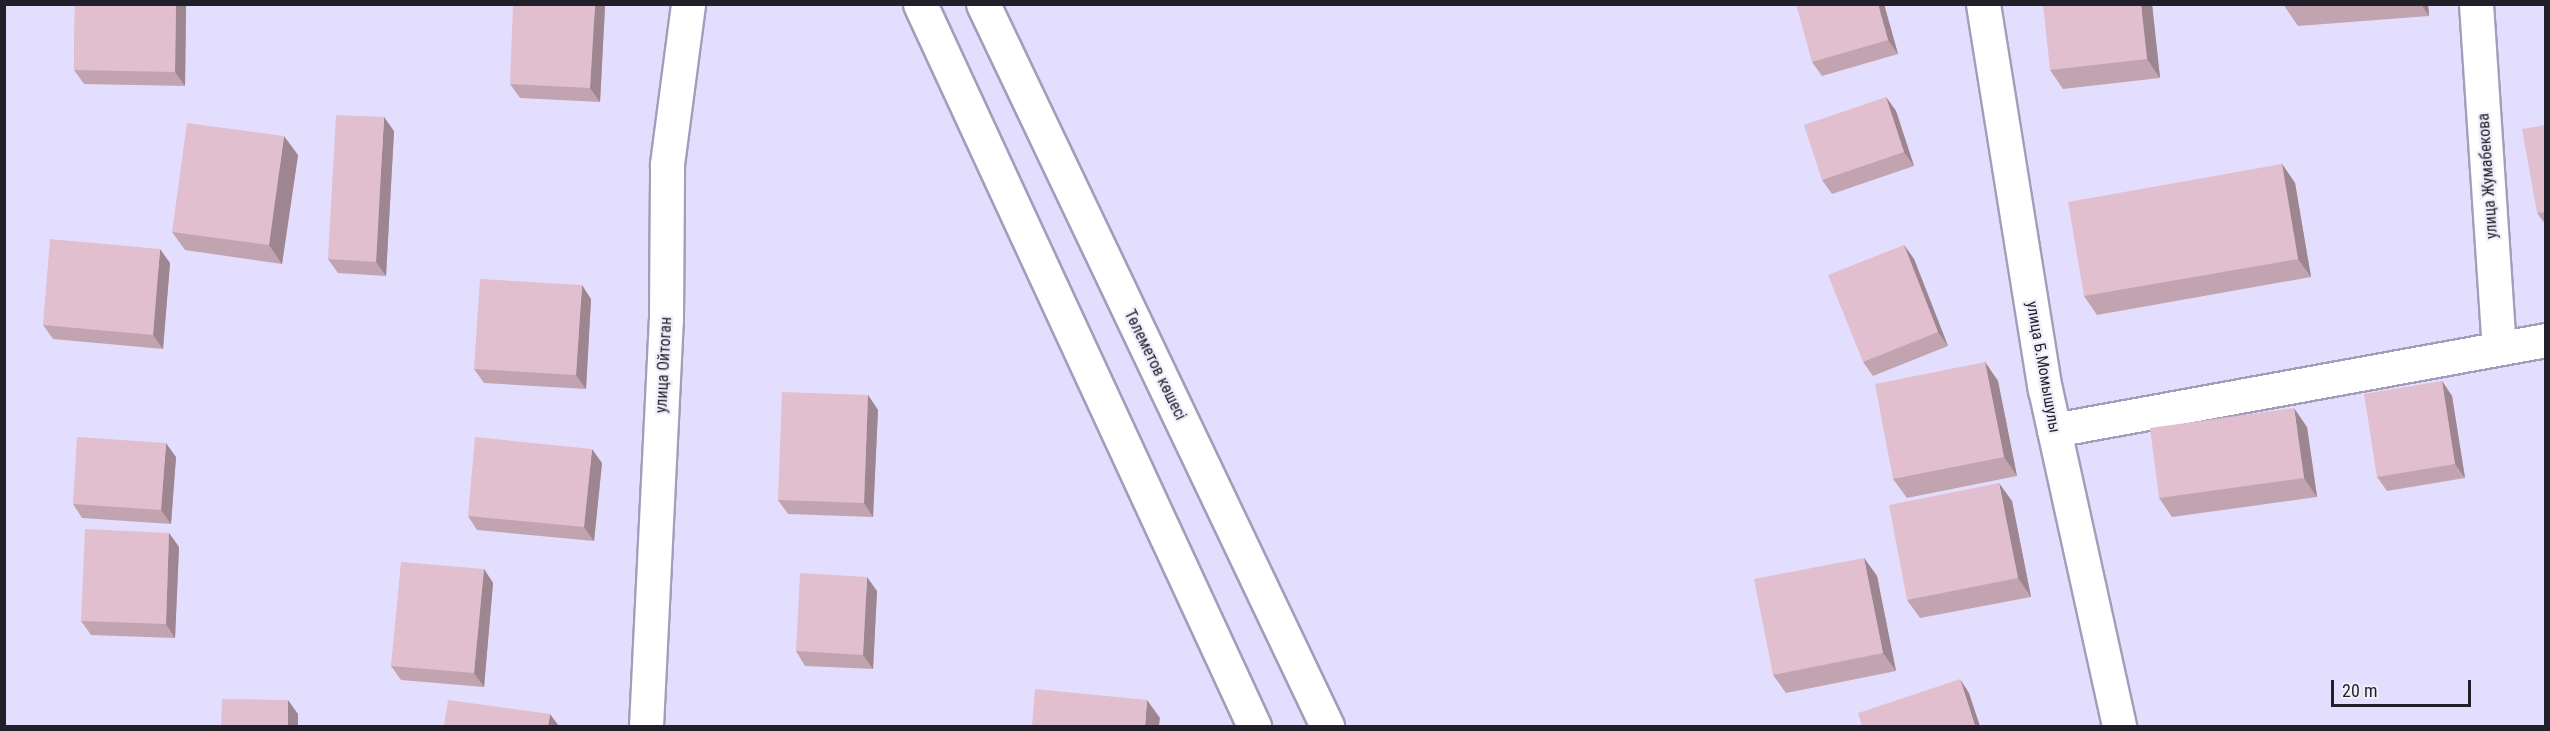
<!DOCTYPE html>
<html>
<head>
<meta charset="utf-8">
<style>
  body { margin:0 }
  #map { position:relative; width:2550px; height:731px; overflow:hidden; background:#e4defe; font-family:"Roboto Condensed",sans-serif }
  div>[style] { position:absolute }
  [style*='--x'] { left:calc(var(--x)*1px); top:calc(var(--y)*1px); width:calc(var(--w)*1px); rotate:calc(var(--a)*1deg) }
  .roads { filter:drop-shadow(2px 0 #a39dbb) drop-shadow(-2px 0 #a39dbb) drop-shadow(0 2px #a39dbb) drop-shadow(0 -2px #a39dbb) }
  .street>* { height:33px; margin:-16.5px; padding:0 16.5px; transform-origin:16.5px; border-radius:16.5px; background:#fff }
  .primary>* { height:33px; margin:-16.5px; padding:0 16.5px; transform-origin:16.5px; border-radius:16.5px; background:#fff }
  .wall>* { inset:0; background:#c2a4b1 }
  .shaded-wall>* { inset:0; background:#9e8690 }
  .building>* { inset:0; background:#e1bfce }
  span { translate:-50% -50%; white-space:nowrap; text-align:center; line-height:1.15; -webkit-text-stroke:4.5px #f1eefb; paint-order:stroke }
  .street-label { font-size:16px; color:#211f2a }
  .frame { position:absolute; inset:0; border:6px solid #211f2a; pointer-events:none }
  .scale { position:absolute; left:2331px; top:680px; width:140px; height:27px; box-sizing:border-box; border:3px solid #211f2a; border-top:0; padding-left:8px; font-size:18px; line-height:21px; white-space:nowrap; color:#211f2a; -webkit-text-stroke:4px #f1eefb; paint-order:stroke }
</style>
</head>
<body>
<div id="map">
  <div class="roads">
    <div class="street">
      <i style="--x:1983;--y:4;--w:390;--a:80.9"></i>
      <i style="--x:2045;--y:389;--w:345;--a:77.6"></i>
      <i style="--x:2476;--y:4;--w:345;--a:86.2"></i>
      <i style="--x:2054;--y:430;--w:500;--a:-10.37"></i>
      <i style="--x:646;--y:726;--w:407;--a:-87.2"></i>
      <i style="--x:666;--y:319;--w:155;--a:-89.6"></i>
      <i style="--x:667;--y:164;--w:161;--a:-82.5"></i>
    </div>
    <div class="primary">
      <i style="--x:920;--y:4;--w:796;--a:65.17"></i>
      <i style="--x:983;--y:4;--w:800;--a:64.52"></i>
    </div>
  </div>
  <div class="wall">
    <i style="clip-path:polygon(75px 4px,186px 4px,185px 86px,84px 84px,74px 70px)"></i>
    <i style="clip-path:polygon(1884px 4px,1898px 54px,1822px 76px,1812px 62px)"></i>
    <i style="clip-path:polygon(2152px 4px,2160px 78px,2063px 89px,2050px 70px)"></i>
    <i style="clip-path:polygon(2283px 4px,2428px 4px,2429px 16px,2298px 26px)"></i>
    <i style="clip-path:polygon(605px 6px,600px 102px,520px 98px,510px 84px)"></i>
    <i style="clip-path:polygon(1886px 97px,1896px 111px,1914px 166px,1832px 194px,1822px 180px)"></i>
    <i style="clip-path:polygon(2546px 125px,2546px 225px,2537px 213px)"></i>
    <i style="clip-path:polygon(394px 131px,386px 276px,338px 273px,328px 259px)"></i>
    <i style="clip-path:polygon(298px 155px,282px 264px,185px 250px,172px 232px)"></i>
    <i style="clip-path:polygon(2282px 164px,2295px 183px,2311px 277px,2097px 315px,2084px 296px)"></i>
    <i style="clip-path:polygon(1904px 245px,1914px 259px,1948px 346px,1873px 376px,1863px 362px)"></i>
    <i style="clip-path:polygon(170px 263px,163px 349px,53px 339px,43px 325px)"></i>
    <i style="clip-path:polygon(591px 299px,586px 389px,484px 383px,474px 369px)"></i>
    <i style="clip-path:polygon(1985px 362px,1998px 381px,2017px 476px,1907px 498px,1893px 479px)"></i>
    <i style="clip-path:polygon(2442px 381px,2452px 396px,2465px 478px,2387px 491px,2377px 477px)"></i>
    <i style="clip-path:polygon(868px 395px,878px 410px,873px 517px,788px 514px,778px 500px)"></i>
    <i style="clip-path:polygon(2307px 427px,2317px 497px,2172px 517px,2159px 498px)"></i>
    <i style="clip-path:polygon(176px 457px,171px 524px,82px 518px,73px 504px)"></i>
    <i style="clip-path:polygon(602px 463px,594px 541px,477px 530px,468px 516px)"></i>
    <i style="clip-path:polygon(2012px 501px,2031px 597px,1920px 618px,1907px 600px)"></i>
    <i style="clip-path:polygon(169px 533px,179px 547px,175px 638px,91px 635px,81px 621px)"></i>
    <i style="clip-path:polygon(1864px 558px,1877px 576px,1896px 671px,1786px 693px,1773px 675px)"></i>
    <i style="clip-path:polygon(484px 569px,493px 583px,484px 687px,401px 680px,391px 666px)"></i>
    <i style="clip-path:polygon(877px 591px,873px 669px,805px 666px,796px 651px)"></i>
  </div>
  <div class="shaded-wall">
    <i style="clip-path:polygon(176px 4px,186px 5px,185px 86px,175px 72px)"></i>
    <i style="clip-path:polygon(595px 4px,604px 4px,605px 6px,600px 102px,590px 88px)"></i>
    <i style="clip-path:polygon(1878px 4px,1884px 4px,1898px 54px,1888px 40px)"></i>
    <i style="clip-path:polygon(2141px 4px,2152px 4px,2160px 78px,2147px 59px)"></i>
    <i style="clip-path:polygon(2421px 4px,2428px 4px,2429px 16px)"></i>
    <i style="clip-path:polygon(1886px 97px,1896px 111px,1914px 166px,1904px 152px)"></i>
    <i style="clip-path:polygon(384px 117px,394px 131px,386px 276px,376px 262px)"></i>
    <i style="clip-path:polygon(284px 136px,298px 155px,282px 264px,269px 245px)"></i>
    <i style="clip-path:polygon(2282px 164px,2295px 183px,2311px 277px,2298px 259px)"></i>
    <i style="clip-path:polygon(1904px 245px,1914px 259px,1948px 346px,1938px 332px)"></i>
    <i style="clip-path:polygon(160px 249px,170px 263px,163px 349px,153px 335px)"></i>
    <i style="clip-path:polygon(582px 285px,591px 299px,586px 389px,576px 375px)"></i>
    <i style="clip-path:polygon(1985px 362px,1998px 381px,2017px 476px,2004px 457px)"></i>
    <i style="clip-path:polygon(2442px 381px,2452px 396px,2465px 478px,2455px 464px)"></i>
    <i style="clip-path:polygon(868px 395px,878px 410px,873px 517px,864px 503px)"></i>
    <i style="clip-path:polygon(2294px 408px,2307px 427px,2317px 497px,2304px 478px)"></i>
    <i style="clip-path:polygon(166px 443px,176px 457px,171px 524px,161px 510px)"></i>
    <i style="clip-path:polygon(592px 449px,602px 463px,594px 541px,584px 527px)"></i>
    <i style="clip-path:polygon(1999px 483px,2012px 501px,2031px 597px,2018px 578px)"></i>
    <i style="clip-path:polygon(169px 533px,179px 547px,175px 638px,166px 624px)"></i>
    <i style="clip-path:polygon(1864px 558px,1877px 576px,1896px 671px,1883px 653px)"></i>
    <i style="clip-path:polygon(484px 569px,493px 583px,484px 687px,474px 673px)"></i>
    <i style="clip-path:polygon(867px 577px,877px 591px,873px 669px,863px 655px)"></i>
    <i style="clip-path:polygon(1960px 679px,1969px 693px,1980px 726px,1975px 726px)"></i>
    <i style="clip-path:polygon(288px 700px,298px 714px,298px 726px,288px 726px)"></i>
    <i style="clip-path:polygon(1147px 700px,1160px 718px,1159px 726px,1145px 726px)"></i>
    <i style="clip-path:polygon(550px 714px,559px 726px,548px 726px)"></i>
  </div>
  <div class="building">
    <i style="clip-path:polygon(75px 4px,176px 4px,175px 72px,74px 70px)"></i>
    <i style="clip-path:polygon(513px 4px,595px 4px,590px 88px,510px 84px)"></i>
    <i style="clip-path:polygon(1796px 4px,1878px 4px,1888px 40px,1812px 62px)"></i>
    <i style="clip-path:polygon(2043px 4px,2141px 4px,2147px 59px,2050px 70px)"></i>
    <i style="clip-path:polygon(1886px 97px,1904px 152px,1822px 180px,1804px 125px)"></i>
    <i style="clip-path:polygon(336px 115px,384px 117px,376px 262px,328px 259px)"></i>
    <i style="clip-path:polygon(187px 123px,284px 136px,269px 245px,172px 232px)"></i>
    <i style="clip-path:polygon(2546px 125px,2546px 212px,2537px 213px,2522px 129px)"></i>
    <i style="clip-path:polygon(2282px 164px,2298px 259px,2084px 296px,2068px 202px)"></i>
    <i style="clip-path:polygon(50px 239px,160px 249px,153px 335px,43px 325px)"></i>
    <i style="clip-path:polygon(1904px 245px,1938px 332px,1863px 362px,1828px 275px)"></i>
    <i style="clip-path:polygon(480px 279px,582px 285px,576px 375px,474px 369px)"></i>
    <i style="clip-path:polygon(1985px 362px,2004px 457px,1893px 479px,1875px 384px)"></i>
    <i style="clip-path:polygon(2442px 381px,2455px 464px,2377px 477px,2364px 394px)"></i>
    <i style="clip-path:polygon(782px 392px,868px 395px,864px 503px,778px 500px)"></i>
    <i style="clip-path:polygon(2294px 408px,2304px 478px,2159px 498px,2150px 428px)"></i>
    <i style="clip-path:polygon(77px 437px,166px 443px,161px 510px,73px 504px)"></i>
    <i style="clip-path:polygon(475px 437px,592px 449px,584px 527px,468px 516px)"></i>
    <i style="clip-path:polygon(1999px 483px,2018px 578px,1907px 600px,1889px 505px)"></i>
    <i style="clip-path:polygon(85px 529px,169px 533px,166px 624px,81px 621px)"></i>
    <i style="clip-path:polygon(1864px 558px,1883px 653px,1773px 675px,1754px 579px)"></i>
    <i style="clip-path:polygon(401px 562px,484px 569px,474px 673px,391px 666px)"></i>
    <i style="clip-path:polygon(800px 573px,867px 577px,863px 655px,796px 651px)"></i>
    <i style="clip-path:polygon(1960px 679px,1975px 726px,1862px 726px,1858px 713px)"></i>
    <i style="clip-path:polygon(1035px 689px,1147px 700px,1145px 726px,1032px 726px)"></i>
    <i style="clip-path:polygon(222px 699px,288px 700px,288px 726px,221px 726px)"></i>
    <i style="clip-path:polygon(448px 700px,550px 714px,548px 726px,444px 726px)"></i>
  </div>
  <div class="street-label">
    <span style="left:2488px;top:176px;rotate:-94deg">улица Жумабекова</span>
    <span style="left:664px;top:365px;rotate:-87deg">улица Ойтоган</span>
    <span style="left:1155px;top:365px;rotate:64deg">Төлеметов көшесі</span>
    <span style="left:2043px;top:367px;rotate:80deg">улица Б.Момышулы</span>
  </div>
  <div class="frame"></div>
  <div class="scale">20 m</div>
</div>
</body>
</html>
